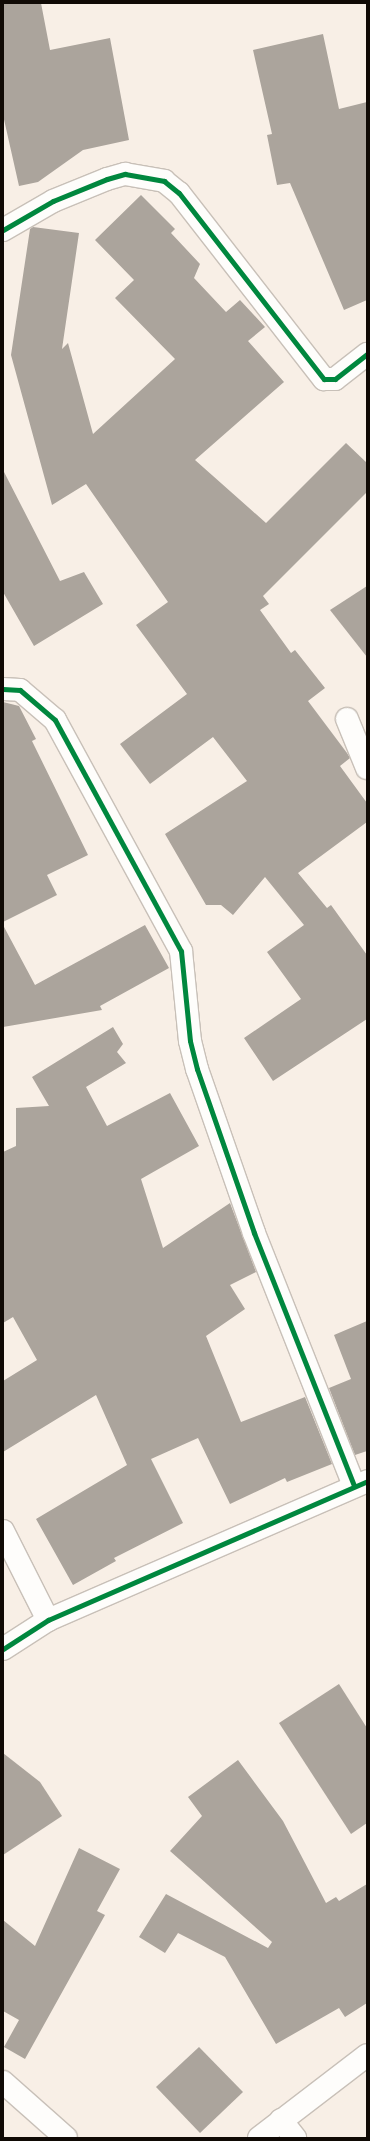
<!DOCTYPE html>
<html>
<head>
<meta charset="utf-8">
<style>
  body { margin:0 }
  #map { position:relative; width:370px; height:2141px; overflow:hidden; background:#f8efe6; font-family:Quicksand,sans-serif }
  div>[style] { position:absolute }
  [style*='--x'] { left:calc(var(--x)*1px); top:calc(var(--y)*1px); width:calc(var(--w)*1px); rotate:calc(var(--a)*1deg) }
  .building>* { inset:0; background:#aba49c }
  .roads { filter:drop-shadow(1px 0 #c8c0b8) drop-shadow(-1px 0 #c8c0b8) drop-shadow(0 1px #c8c0b8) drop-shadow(0 -1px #c8c0b8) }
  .minor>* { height:22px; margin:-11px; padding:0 11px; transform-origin:11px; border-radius:11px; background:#fefdfb }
  .cycleway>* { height:5px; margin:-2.5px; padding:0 2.5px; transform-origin:2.5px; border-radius:2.5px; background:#00873e }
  span { translate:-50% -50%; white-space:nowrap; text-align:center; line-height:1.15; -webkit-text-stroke:3.5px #fff; paint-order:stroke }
  .frame { position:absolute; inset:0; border:4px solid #100a05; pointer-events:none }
</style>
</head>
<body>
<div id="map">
  <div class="building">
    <i style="clip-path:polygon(3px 3px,41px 3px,50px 50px,110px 38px,129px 140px,83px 150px,38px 182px,19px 186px,3px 115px)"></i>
    <i style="clip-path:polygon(323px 34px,339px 109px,367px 102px,367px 300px,344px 310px,290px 183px,277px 185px,267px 135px,272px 134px,253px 50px)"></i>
    <i style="clip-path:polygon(141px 195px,175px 229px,171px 233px,200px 264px,194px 278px,226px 312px,240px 300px,265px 327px,248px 341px,284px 382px,195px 460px,266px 523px,346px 443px,367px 463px,367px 492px,263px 596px,269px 604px,260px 610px,291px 653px,295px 650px,325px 688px,308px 701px,347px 753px,350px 758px,340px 766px,367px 803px,367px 822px,298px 873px,327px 908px,331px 905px,367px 955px,367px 1019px,273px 1081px,244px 1038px,301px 999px,267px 952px,304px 925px,265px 877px,233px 915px,221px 905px,206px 905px,165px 834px,247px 781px,213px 737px,150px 784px,120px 744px,187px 694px,136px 625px,168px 602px,86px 484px,52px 505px,11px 355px,30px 229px,33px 227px,79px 233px,62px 349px,68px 343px,93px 434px,175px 359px,115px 298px,134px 280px,95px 240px)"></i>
    <i style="clip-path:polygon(3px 470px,60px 581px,84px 572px,103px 604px,34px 646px,3px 592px)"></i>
    <i style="clip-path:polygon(367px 586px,367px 657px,330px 610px)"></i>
    <i style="clip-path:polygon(3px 702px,19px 706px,36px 739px,32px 741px,88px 855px,47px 875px,57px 895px,3px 922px)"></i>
    <i style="clip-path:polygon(3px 925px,35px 985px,145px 925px,169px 968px,100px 1006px,102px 1010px,3px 1027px)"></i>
    <i style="clip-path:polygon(113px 1027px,123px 1044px,117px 1052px,126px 1063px,86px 1087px,107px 1126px,170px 1093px,199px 1146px,141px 1179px,163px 1248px,230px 1203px,256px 1272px,230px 1285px,245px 1309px,206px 1336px,241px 1422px,305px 1397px,332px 1464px,287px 1482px,285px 1478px,230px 1504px,198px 1438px,151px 1459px,183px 1523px,114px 1558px,116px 1561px,73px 1585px,36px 1519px,127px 1465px,96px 1395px,3px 1452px,3px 1381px,37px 1360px,13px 1317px,3px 1323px,3px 1152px,16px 1146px,16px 1108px,49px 1106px,32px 1077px)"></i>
    <i style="clip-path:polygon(367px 1321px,367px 1451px,355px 1455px,329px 1388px,351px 1379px,334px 1335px)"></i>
    <i style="clip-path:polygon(339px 1684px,367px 1728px,367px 1823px,351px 1834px,279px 1723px)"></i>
    <i style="clip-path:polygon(3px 1753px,40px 1782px,62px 1816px,3px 1855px)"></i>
    <i style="clip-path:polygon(238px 1760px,283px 1821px,326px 1903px,336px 1897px,339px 1901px,367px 1884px,367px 2003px,345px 2017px,339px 2008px,276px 2044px,225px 1957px,178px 1933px,165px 1953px,139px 1937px,166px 1894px,268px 1948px,272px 1942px,170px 1851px,202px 1816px,188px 1797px)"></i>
    <i style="clip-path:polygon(79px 1848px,120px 1869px,97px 1911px,105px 1915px,25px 2059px,4px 2047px,19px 2020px,3px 2011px,3px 1920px,35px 1946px)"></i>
    <i style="clip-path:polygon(199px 2047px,243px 2092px,200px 2133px,156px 2087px)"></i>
  </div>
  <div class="roads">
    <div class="minor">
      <i style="--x:3;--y:230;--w:58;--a:-30.1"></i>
      <i style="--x:53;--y:201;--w:58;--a:-22.2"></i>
      <i style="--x:107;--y:179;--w:19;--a:-16"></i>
      <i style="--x:125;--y:174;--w:40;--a:10"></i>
      <i style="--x:164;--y:181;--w:19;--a:39"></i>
      <i style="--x:179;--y:193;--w:236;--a:52.1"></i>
      <i style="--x:324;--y:379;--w:11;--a:0"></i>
      <i style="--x:335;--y:379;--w:41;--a:-38"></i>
      <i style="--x:3;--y:689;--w:17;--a:3"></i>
      <i style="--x:20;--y:690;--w:46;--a:40.6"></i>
      <i style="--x:55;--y:720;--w:263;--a:61.4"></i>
      <i style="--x:181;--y:951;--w:90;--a:84.3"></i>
      <i style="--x:190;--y:1041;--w:29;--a:76"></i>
      <i style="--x:197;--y:1069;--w:174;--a:70.8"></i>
      <i style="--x:254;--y:1233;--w:272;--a:68.4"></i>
      <i style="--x:347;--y:719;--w:53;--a:67.8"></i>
      <i style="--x:3;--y:1531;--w:100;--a:63.2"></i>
      <i style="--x:3;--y:1649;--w:54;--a:-32.8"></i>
      <i style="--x:48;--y:1620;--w:348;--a:-23.5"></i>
      <i style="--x:3;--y:2082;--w:84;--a:41.6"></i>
      <i style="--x:281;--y:2120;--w:23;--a:52"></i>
      <i style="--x:259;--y:2138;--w:136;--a:-37.5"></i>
    </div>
  </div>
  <div class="cycleway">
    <i style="--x:3;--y:230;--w:58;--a:-30.1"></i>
    <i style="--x:53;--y:201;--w:58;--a:-22.2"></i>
    <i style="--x:107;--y:179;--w:19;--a:-16"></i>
    <i style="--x:125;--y:174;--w:40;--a:10"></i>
    <i style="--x:164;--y:181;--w:19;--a:39"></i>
    <i style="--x:179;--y:193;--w:236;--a:52.1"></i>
    <i style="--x:324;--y:379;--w:11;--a:0"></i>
    <i style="--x:335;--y:379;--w:41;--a:-38"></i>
    <i style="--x:3;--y:689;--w:17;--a:3"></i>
    <i style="--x:20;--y:690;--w:46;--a:40.6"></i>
    <i style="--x:55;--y:720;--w:263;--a:61.4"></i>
    <i style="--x:181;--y:951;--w:90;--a:84.3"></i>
    <i style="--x:190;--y:1041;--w:29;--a:76"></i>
    <i style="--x:197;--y:1069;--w:174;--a:70.8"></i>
    <i style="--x:254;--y:1233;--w:272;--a:68.4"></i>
    <i style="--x:3;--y:1649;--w:54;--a:-32.8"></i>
    <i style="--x:48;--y:1620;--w:348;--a:-23.5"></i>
  </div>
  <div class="frame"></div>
</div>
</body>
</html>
